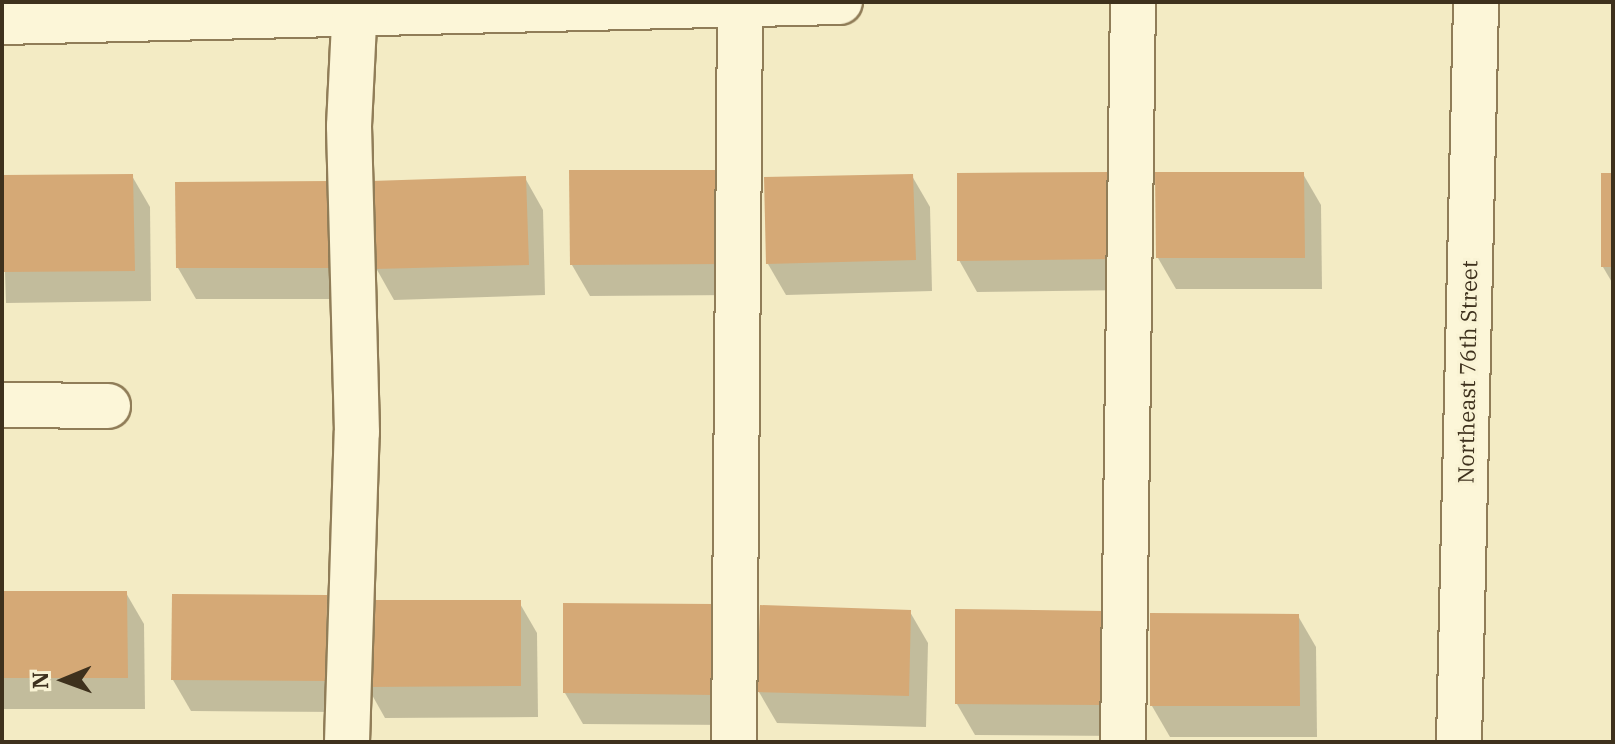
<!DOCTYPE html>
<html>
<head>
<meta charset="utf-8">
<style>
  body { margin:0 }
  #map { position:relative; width:1615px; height:744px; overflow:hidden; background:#f3ebc4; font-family:"IBM Plex Serif",serif }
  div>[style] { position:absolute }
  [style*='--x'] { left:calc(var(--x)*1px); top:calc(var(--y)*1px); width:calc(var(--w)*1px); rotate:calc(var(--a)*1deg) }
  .shadow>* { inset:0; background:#0003 }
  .building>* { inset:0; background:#d5a976 }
  .roads { filter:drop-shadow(2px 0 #907d58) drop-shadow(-2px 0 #907d58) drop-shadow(0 2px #907d58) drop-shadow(0 -2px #907d58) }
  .minor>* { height:44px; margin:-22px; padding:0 22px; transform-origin:22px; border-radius:22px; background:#fcf6d8 }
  span { translate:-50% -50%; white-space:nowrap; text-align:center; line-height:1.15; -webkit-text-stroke:6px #f9f3d4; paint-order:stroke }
  .street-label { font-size:22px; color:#3e311d }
  .frame { position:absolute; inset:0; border:4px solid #3e311d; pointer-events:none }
  .north { position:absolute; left:24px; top:640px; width:80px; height:80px; -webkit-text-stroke:6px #f9f3d4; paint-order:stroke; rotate:269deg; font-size:22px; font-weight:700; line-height:32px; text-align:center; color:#3e311d }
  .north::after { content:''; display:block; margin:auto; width:28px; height:36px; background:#3e311d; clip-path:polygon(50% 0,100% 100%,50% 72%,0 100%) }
</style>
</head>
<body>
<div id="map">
  <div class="shadow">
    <i style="clip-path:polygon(718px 172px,737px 295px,590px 296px,572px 265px)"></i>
    <i style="clip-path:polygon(1110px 174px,1129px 290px,977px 292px,959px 260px)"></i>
    <i style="clip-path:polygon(1303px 174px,1321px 205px,1322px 289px,1176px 289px,1158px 258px)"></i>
    <i style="clip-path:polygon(1613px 175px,1613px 284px,1603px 267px)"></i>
    <i style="clip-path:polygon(132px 176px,150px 207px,151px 301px,6px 303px,2px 178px)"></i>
    <i style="clip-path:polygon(912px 176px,930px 207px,932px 291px,786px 295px,768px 264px)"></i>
    <i style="clip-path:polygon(525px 178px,543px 210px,545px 295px,394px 300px,376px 268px)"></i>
    <i style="clip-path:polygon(348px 215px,349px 299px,196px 299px,178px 268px)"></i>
    <i style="clip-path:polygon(2px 593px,126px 593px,144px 624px,145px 709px,2px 709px)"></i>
    <i style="clip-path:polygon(326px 597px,344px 629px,343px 712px,191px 711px,173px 680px)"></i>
    <i style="clip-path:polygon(519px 602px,537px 633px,538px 717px,385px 718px,367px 686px)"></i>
    <i style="clip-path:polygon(713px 606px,731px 725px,583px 724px,565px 693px)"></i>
    <i style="clip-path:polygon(910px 612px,928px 643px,926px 727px,777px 723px,759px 692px)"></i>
    <i style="clip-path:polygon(1104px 613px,1121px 736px,975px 735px,957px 704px)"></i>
    <i style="clip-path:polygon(1298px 616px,1316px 647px,1317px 737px,1170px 737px,1152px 706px)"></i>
  </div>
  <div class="building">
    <i style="clip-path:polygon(569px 170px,719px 170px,720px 264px,570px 265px)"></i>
    <i style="clip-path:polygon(1112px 172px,1112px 259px,957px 261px,957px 173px)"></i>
    <i style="clip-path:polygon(1155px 172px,1304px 172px,1305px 258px,1156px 258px)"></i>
    <i style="clip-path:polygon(1601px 173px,1613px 173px,1613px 267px,1601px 267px)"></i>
    <i style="clip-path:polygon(133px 174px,135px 271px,2px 272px,2px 175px)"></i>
    <i style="clip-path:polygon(913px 174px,916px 260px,766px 264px,764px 177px)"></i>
    <i style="clip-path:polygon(526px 176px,529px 265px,374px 269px,371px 181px)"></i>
    <i style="clip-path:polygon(332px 181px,332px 268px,176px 268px,175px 182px)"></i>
    <i style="clip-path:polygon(2px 591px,127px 591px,128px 678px,2px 678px)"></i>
    <i style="clip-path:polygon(172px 594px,327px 595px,326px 681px,171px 680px)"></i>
    <i style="clip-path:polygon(364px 600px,521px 600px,521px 686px,365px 687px)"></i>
    <i style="clip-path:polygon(563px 603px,714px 604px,714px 695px,563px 693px)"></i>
    <i style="clip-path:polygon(760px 605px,911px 610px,909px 696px,757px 692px)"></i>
    <i style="clip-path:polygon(955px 609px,1105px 611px,1104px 705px,955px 704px)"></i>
    <i style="clip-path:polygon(1150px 613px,1299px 614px,1300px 706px,1150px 706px)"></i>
  </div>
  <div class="roads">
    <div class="minor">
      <i style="--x:2;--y:22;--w:838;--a:-1.37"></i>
      <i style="--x:2;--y:405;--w:106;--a:0.5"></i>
      <i style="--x:347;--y:742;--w:310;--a:-88.2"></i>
      <i style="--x:357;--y:432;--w:306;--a:-91.5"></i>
      <i style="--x:349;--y:126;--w:124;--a:-87.2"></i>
      <i style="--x:734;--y:742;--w:738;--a:-89.53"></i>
      <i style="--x:1123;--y:742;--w:740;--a:-89.23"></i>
      <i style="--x:1459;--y:742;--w:740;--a:-88.68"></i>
    </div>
  </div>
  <div class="street-label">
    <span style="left:1467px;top:372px;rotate:-89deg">Northeast 76th Street</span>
  </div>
  <div class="frame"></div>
  <div class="north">N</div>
</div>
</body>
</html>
